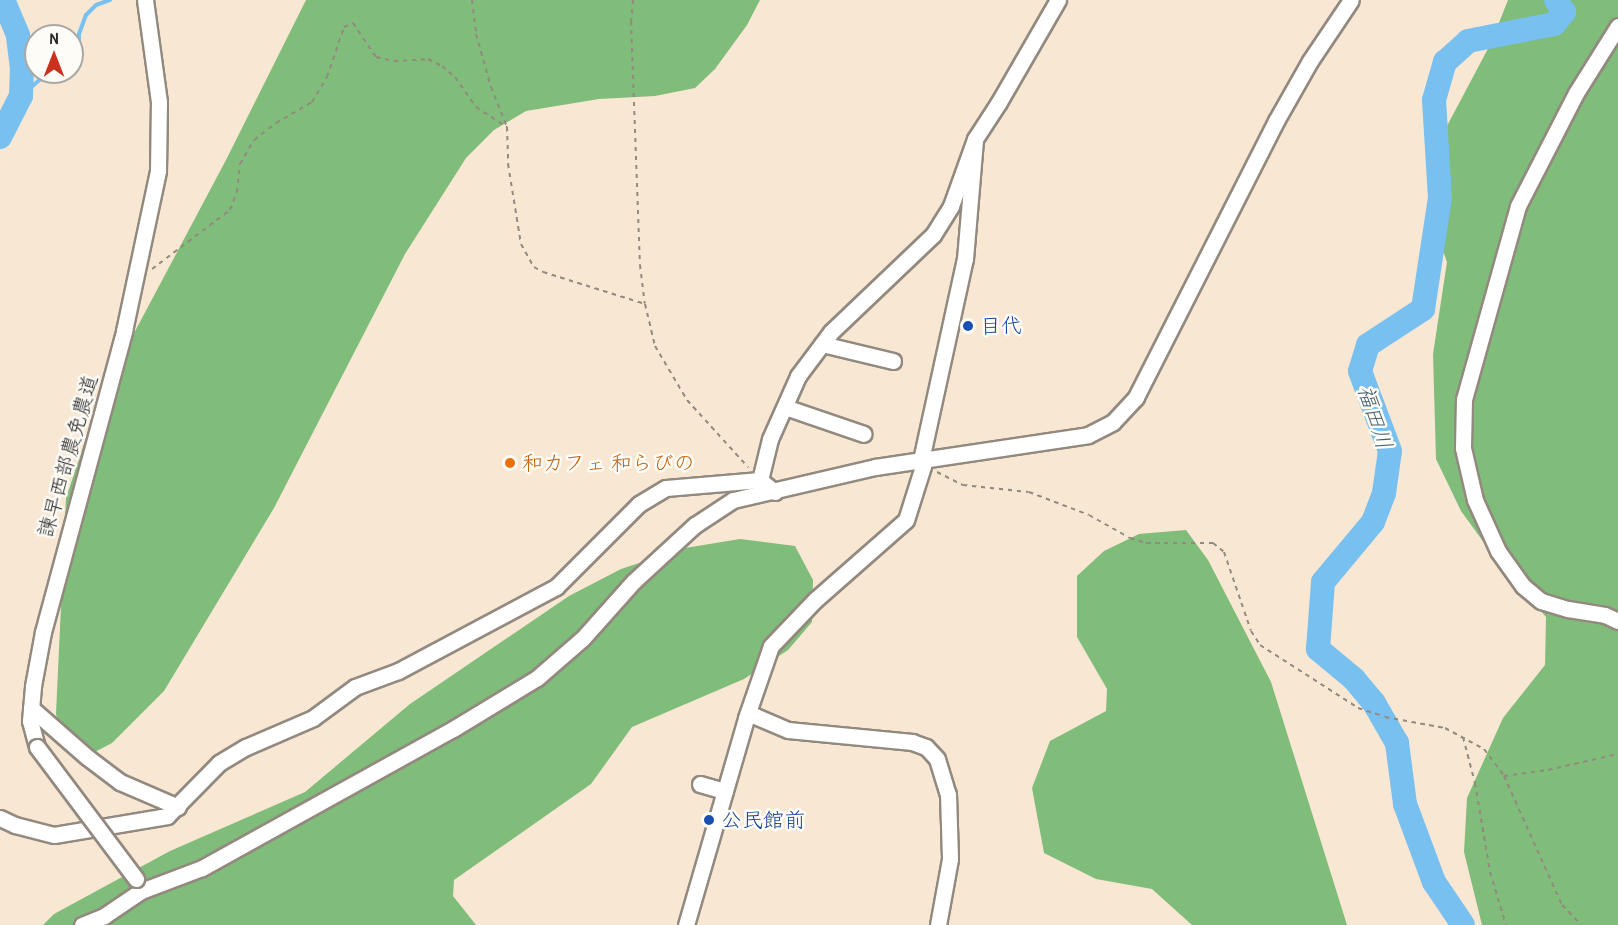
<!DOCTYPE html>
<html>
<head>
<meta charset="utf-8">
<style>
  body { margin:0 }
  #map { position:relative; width:1618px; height:925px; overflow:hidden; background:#f8e7d3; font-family:"Patrick Hand","Klee One",sans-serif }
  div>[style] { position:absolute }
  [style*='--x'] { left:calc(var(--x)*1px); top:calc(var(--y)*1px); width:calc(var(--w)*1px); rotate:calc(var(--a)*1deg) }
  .forest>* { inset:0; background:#80bc7a }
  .stream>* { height:4px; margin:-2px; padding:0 2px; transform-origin:2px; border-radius:2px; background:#78c0f0 }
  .river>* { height:24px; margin:-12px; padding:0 12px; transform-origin:12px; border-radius:12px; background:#78c0f0 }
  .path>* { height:2px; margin-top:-1px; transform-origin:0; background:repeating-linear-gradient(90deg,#92897f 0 4.5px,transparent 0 9px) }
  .roads { filter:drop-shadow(2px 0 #92897f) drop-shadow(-2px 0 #92897f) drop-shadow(0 2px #92897f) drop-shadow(0 -2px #92897f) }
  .minor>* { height:15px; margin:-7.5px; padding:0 7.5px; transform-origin:7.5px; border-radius:7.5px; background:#fff }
  .bridges { filter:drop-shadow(2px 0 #92897f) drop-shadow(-2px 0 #92897f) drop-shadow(0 2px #92897f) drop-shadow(0 -2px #92897f) }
  .minor-bridge>* { height:15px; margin:-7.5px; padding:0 7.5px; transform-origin:7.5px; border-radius:7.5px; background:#fff }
  .dots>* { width:16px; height:16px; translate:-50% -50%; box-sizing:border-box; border:3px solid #fdfcf7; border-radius:50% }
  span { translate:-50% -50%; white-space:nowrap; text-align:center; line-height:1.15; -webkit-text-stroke:5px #fdfcf7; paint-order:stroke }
  .transit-label { font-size:21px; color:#164399 }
  .left { translate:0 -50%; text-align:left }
  .street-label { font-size:21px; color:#2b2b2b }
  .food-label { font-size:21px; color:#c56008 }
  .water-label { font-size:22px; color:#465f70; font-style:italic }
  .north { position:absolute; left:24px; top:24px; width:60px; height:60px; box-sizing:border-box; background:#fdfcf7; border:2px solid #a9a8a5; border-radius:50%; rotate:0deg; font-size:16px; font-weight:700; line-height:24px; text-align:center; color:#2b2b2b }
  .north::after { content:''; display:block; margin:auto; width:21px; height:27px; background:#c8321e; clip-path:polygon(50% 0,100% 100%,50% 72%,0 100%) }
</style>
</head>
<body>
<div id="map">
  <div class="forest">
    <i style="clip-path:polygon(306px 0,760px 0,747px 25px,715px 69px,695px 88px,655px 96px,599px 99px,526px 111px,494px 130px,466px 158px,405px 254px,274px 508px,164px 691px,112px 743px,91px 754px,64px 742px,56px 714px,66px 498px,99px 399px,226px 160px)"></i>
    <i style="clip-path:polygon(1508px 0,1618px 0,1618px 925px,1482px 925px,1464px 852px,1467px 798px,1503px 718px,1545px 665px,1546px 617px,1498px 562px,1461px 511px,1436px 459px,1433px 354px,1447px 262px,1432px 221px,1439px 141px,1491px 43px)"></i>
    <i style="clip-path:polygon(1186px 530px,1208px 560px,1271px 682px,1347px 925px,1192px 925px,1152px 889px,1096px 879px,1044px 853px,1032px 788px,1050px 741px,1106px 711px,1107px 689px,1077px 637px,1077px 576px,1104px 551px,1139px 534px)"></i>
    <i style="clip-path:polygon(740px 539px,795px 546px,813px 580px,812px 622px,788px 650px,744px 679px,632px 727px,591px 784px,454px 880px,453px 896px,476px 925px,43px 925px,54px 914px,170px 851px,305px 792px,410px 704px,569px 596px,621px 569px,685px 548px)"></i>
  </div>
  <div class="stream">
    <i style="--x:72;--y:51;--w:10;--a:-45"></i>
    <i style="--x:79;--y:44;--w:10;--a:-90"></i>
    <i style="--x:79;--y:34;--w:20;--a:-70"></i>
    <i style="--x:86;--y:15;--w:14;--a:-45"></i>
    <i style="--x:96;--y:5;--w:15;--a:-20"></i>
    <i style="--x:21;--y:96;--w:37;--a:-41"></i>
  </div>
  <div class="river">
    <i style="--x:0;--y:137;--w:46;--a:-62.9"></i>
    <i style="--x:21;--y:96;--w:27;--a:-88"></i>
    <i style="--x:22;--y:69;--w:34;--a:-97"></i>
    <i style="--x:18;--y:35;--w:38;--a:-113"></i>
    <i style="--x:1463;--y:925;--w:52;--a:-124"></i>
    <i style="--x:1434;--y:882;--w:83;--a:-110.4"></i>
    <i style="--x:1405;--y:804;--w:62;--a:-97.5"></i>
    <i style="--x:1397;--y:743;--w:46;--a:-119.9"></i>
    <i style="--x:1374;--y:703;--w:31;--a:-130"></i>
    <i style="--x:1354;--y:679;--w:47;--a:-140.2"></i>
    <i style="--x:1318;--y:649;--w:67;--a:-85.7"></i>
    <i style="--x:1323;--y:582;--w:78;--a:-50.2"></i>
    <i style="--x:1373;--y:522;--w:31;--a:-69"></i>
    <i style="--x:1384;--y:493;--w:42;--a:-81.9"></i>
    <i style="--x:1390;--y:451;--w:85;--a:-110.6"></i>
    <i style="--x:1360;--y:371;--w:27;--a:-73"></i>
    <i style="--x:1368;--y:345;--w:66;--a:-33.2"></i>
    <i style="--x:1423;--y:309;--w:112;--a:-81.3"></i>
    <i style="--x:1440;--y:198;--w:98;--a:-93.5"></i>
    <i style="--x:1434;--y:100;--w:40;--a:-74"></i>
    <i style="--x:1445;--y:62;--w:31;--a:-42"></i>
    <i style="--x:1468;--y:41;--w:88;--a:-11.2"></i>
    <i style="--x:1554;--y:24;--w:16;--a:-50"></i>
    <i style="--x:1564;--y:12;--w:14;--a:-124"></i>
  </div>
  <div class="path">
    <i style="--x:472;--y:0;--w:34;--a:83"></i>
    <i style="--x:476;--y:34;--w:55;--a:74.2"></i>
    <i style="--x:491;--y:87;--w:43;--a:68.2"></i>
    <i style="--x:507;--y:127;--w:37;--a:88"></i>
    <i style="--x:508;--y:164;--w:81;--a:80.8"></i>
    <i style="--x:521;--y:244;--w:26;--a:61"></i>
    <i style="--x:534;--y:267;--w:10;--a:29"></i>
    <i style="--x:543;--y:272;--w:107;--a:17.4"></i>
    <i style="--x:633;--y:0;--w:21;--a:95"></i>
    <i style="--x:631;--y:21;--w:244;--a:87.9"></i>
    <i style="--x:640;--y:265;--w:39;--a:83"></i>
    <i style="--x:645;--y:304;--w:43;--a:76.6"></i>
    <i style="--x:655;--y:346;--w:63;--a:59.3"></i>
    <i style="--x:687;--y:400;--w:91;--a:47.7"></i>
    <i style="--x:152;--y:269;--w:98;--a:-37.1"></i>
    <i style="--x:230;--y:210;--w:19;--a:-69"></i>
    <i style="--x:237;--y:192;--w:28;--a:-84"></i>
    <i style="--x:240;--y:164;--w:28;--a:-60"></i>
    <i style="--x:254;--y:140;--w:28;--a:-38"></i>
    <i style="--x:276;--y:123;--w:42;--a:-30.3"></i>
    <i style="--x:312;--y:102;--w:29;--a:-59"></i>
    <i style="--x:327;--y:77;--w:53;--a:-71.2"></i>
    <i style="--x:344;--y:27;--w:10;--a:-24"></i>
    <i style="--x:353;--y:23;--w:41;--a:55.9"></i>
    <i style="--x:376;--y:57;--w:18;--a:13"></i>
    <i style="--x:394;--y:61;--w:34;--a:-3"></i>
    <i style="--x:428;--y:59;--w:16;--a:27"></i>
    <i style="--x:442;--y:66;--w:17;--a:40"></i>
    <i style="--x:455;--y:77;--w:37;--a:55"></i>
    <i style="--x:476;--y:107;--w:37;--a:33"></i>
    <i style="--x:937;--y:472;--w:29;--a:27"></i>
    <i style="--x:963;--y:485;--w:66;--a:6.1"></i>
    <i style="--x:1029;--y:492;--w:64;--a:21"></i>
    <i style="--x:1089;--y:515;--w:47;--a:29.3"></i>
    <i style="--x:1130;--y:538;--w:17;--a:17"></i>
    <i style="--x:1146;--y:543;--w:67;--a:0"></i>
    <i style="--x:1213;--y:543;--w:14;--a:39"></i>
    <i style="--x:1224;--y:552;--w:83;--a:71.1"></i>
    <i style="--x:1251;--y:631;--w:17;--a:57"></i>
    <i style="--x:1260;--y:645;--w:117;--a:32.7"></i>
    <i style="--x:1358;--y:708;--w:28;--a:18"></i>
    <i style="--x:1385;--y:717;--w:61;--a:10.4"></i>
    <i style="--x:1445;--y:728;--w:44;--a:28.3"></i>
    <i style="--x:1484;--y:749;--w:34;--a:53"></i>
    <i style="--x:1504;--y:776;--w:141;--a:65.8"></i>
    <i style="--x:1562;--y:905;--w:28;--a:46"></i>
    <i style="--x:1463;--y:737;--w:48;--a:75.4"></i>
    <i style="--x:1475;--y:783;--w:90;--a:80.4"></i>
    <i style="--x:1490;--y:872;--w:55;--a:73.2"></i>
    <i style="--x:1504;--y:776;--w:44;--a:-7.8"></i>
    <i style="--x:1548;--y:770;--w:72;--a:-12.9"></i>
  </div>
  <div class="roads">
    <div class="minor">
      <i style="--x:1618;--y:26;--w:79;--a:122.1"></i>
      <i style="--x:1576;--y:93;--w:127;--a:117.2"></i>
      <i style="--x:1518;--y:206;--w:200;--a:105.6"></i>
      <i style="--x:1464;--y:399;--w:49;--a:91.2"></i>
      <i style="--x:1463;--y:448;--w:53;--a:77"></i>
      <i style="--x:1475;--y:500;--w:56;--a:65.7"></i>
      <i style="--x:1498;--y:551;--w:43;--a:54.5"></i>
      <i style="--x:1523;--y:586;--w:23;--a:40"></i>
      <i style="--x:1541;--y:601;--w:28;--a:17"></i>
      <i style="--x:1568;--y:609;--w:37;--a:9"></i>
      <i style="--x:1605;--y:615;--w:14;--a:25"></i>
      <i style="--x:822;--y:344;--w:73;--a:13.5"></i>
      <i style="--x:785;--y:407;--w:83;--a:18.9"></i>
      <i style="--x:760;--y:480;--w:42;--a:-76.3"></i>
      <i style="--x:770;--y:439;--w:69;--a:-66"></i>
      <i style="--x:798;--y:376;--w:55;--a:-53.1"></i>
      <i style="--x:831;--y:332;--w:141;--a:-43.6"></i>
      <i style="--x:933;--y:235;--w:34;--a:-58"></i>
      <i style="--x:951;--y:206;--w:71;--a:-70.3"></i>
      <i style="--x:975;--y:139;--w:44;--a:-57"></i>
      <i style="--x:999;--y:102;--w:118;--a:-60"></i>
      <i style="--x:31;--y:708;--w:74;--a:41.2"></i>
      <i style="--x:87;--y:757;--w:41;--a:37.1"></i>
      <i style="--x:120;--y:782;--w:63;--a:23.3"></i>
      <i style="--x:748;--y:713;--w:43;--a:23"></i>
      <i style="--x:788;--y:730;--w:125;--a:5.5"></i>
      <i style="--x:912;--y:742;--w:15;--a:20"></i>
      <i style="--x:926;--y:747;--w:16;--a:47"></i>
      <i style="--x:937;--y:759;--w:37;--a:73"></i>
      <i style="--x:948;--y:794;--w:65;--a:88.2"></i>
      <i style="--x:950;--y:859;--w:67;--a:100.3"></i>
      <i style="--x:37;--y:747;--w:27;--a:-105"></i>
      <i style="--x:30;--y:721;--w:35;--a:-85"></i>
      <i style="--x:33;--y:686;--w:55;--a:-79.5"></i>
      <i style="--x:43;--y:632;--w:312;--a:-74.9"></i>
      <i style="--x:124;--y:331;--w:164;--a:-78"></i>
      <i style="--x:158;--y:171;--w:69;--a:-89.2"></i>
      <i style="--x:159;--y:102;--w:103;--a:-97.8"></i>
      <i style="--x:700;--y:784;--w:26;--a:16"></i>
      <i style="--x:0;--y:818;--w:17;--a:25"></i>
      <i style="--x:15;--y:825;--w:40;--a:14.4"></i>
      <i style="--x:54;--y:835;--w:115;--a:-9.5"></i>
      <i style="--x:167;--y:816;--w:74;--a:-45.5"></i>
      <i style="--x:219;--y:763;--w:31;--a:-31"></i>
      <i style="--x:246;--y:747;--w:73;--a:-23.4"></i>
      <i style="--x:313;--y:718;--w:52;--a:-36.4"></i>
      <i style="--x:355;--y:687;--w:46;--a:-20.4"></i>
      <i style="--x:398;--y:671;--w:179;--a:-28"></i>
      <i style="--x:556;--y:587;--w:117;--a:-45"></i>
      <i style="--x:639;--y:504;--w:31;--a:-31"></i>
      <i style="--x:666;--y:488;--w:94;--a:-4.9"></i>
      <i style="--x:760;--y:480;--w:19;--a:39"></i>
      <i style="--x:82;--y:925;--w:24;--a:-22"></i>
      <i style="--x:104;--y:916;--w:45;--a:-34"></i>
      <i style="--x:141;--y:891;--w:65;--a:-20.7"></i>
      <i style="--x:202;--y:868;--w:287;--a:-29"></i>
      <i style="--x:453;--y:729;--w:98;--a:-31.3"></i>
      <i style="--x:537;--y:678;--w:61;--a:-41"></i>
      <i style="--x:583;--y:638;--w:76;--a:-48.2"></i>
      <i style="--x:634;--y:581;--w:83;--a:-42.6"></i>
      <i style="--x:695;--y:525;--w:45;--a:-33.3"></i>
      <i style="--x:733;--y:500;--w:146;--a:-13.1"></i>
      <i style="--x:875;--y:467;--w:215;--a:-8.5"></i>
      <i style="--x:1088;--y:435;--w:28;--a:-27"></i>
      <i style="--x:1113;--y:422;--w:34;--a:-47"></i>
      <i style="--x:1136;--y:397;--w:309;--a:-63.1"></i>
      <i style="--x:1276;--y:121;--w:69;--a:-60.5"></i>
      <i style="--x:1310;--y:61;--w:73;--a:-56.1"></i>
      <i style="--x:686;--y:925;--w:216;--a:-73.8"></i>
      <i style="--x:746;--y:718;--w:76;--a:-70.9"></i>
      <i style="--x:771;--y:646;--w:64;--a:-46.3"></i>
      <i style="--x:815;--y:600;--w:121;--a:-41.3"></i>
      <i style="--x:906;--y:520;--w:57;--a:-72.5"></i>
      <i style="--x:923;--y:466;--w:6;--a:-108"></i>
      <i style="--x:921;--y:460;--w:206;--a:-77.7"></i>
      <i style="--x:965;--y:259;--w:120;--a:-85.2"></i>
    </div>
  </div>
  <div class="bridges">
    <div class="minor-bridge">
      <i style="--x:37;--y:747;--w:165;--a:53.1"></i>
    </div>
  </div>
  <div class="dots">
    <i style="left:968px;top:326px;background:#1a4fb4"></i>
    <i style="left:510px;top:463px;background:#e8710a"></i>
    <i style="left:709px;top:820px;background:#1a4fb4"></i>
  </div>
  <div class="transit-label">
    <span class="left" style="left:980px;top:326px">目代</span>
    <span class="left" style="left:721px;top:820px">公民館前</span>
  </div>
  <div class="street-label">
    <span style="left:68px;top:456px;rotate:-74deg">諫早西部農免農道</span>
  </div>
  <div class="food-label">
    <span class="left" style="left:522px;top:463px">和カフェ 和らびの</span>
  </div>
  <div class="water-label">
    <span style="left:1375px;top:417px;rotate:72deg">福田川</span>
  </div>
  <div class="north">N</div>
</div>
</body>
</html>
